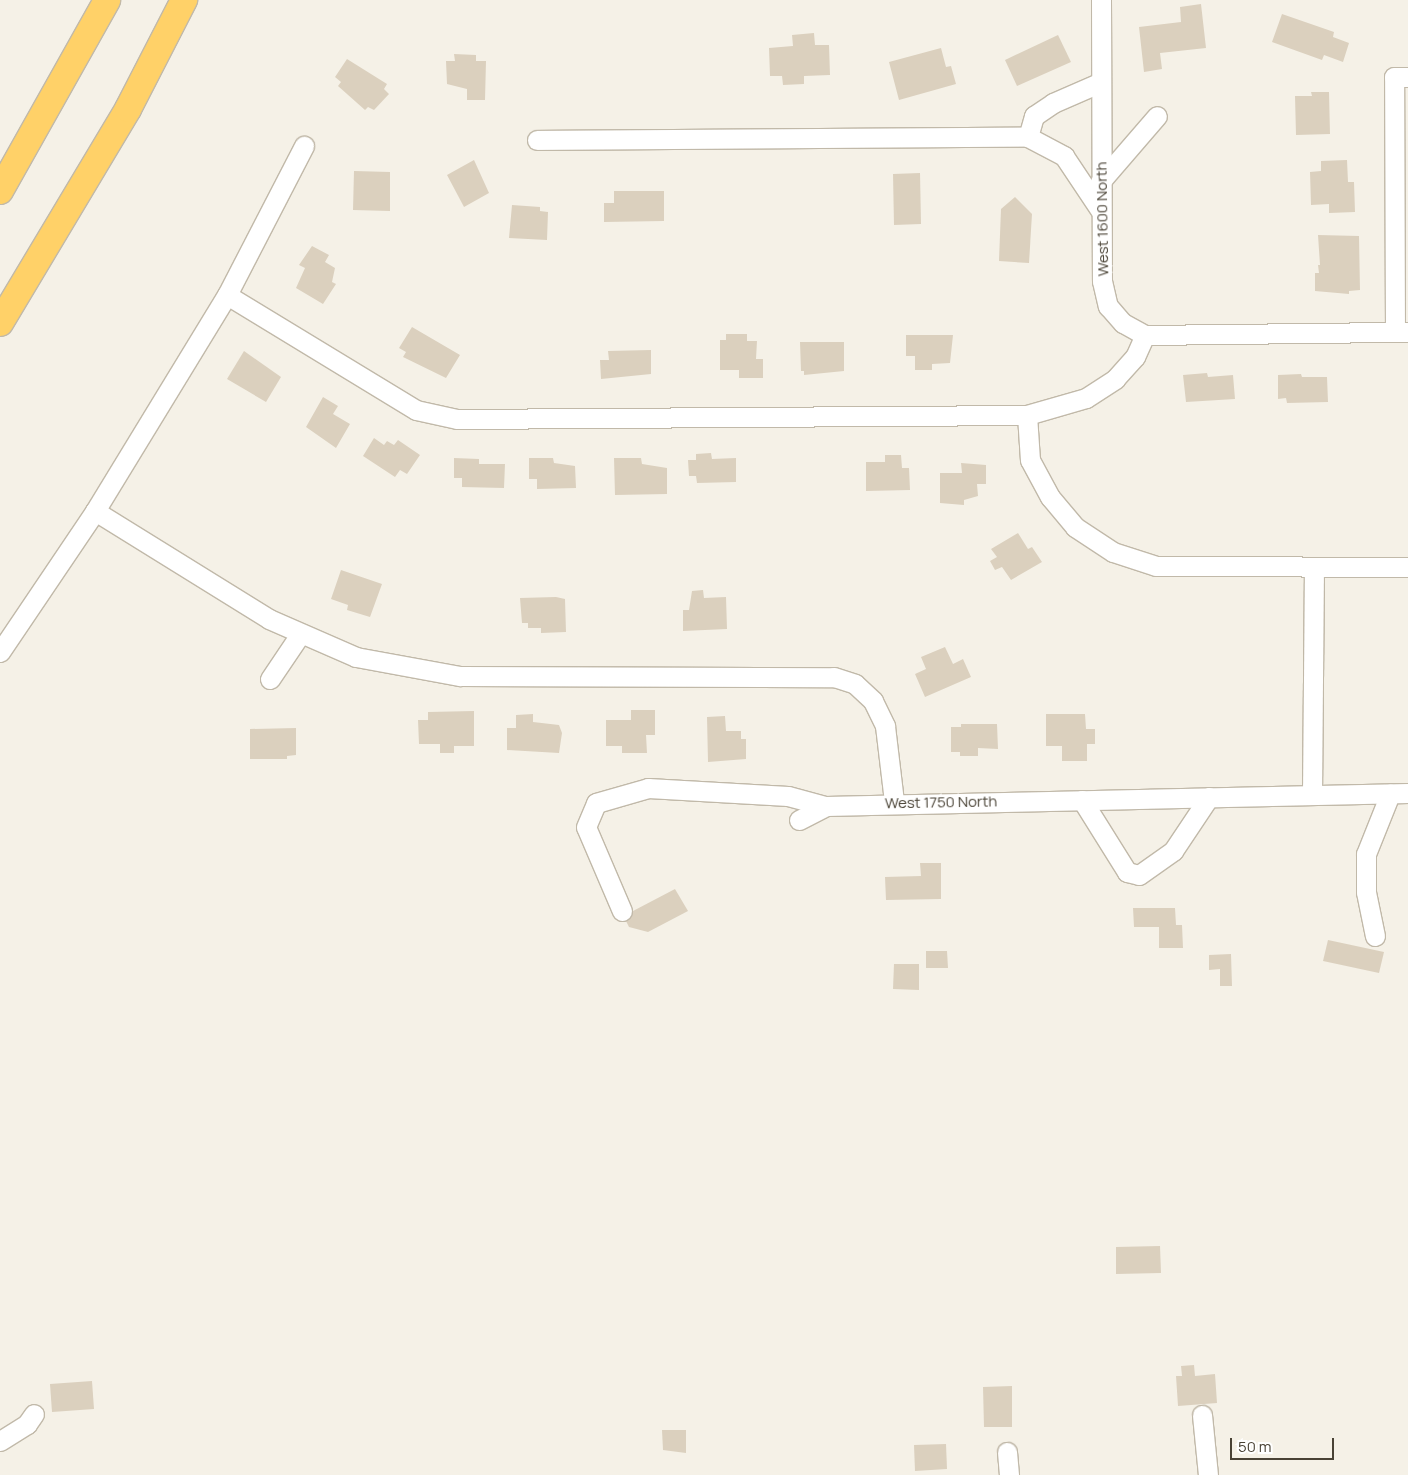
<!DOCTYPE html>
<html>
<head>
<meta charset="utf-8">
<style>
  body { margin:0 }
  #map { position:relative; width:1408px; height:1475px; overflow:hidden; background:#f5f1e7; font-family:Manrope,sans-serif }
  div>[style] { position:absolute }
  [style*='--x'] { left:calc(var(--x)*1px); top:calc(var(--y)*1px); width:calc(var(--w)*1px); rotate:calc(var(--a)*1deg) }
  .building>* { inset:0; background:#dbd0be }
  .roads { filter:drop-shadow(1px 0 #c1b9a9) drop-shadow(-1px 0 #c1b9a9) drop-shadow(0 1px #c1b9a9) drop-shadow(0 -1px #c1b9a9) }
  .minor>* { height:19px; margin:-9.5px; padding:0 9.5px; transform-origin:9.5px; border-radius:9.5px; background:#fff }
  .highway>* { height:26px; margin:-13px; padding:0 13px; transform-origin:13px; border-radius:13px; background:#ffd168 }
  span { translate:-50% -50%; white-space:nowrap; text-align:center; line-height:1.15; -webkit-text-stroke:4px #fff; paint-order:stroke }
  .street-label { font-size:15px; color:#494235 }
  .scale { position:absolute; left:1230px; top:1438px; width:104px; height:22px; box-sizing:border-box; border:2px solid #494235; border-top:0; padding-left:6px; font-size:15px; line-height:18px; white-space:nowrap; color:#494235; -webkit-text-stroke:4px #fff; paint-order:stroke }
</style>
</head>
<body>
<div id="map">
  <div class="building">
    <i style="clip-path:polygon(1201px 4px,1206px 48px,1160px 53px,1162px 69px,1144px 72px,1139px 27px,1181px 22px,1180px 7px)"></i>
    <i style="clip-path:polygon(1282px 14px,1334px 32px,1333px 37px,1349px 43px,1343px 62px,1324px 55px,1322px 60px,1272px 42px)"></i>
    <i style="clip-path:polygon(814px 33px,815px 45px,829px 45px,830px 75px,804px 76px,804px 84px,783px 85px,782px 76px,770px 76px,769px 48px,793px 46px,792px 35px)"></i>
    <i style="clip-path:polygon(1058px 35px,1071px 62px,1017px 86px,1005px 60px)"></i>
    <i style="clip-path:polygon(941px 48px,946px 67px,951px 66px,956px 84px,899px 100px,889px 62px)"></i>
    <i style="clip-path:polygon(454px 54px,476px 55px,476px 61px,486px 61px,485px 100px,467px 100px,467px 89px,447px 84px,446px 61px,455px 61px)"></i>
    <i style="clip-path:polygon(347px 59px,387px 84px,384px 89px,389px 94px,374px 110px,368px 107px,365px 110px,338px 86px,341px 82px,335px 77px)"></i>
    <i style="clip-path:polygon(1311px 92px,1329px 92px,1330px 134px,1296px 135px,1295px 96px,1312px 96px)"></i>
    <i style="clip-path:polygon(474px 160px,489px 193px,464px 207px,447px 175px)"></i>
    <i style="clip-path:polygon(1347px 160px,1348px 182px,1354px 182px,1355px 212px,1329px 213px,1329px 204px,1311px 205px,1310px 172px,1321px 171px,1321px 161px)"></i>
    <i style="clip-path:polygon(354px 171px,390px 172px,390px 211px,353px 210px)"></i>
    <i style="clip-path:polygon(920px 173px,921px 224px,894px 225px,893px 174px)"></i>
    <i style="clip-path:polygon(614px 191px,664px 191px,664px 221px,604px 222px,604px 203px,614px 203px)"></i>
    <i style="clip-path:polygon(1015px 197px,1032px 214px,1029px 263px,999px 261px,1001px 209px)"></i>
    <i style="clip-path:polygon(512px 205px,540px 207px,540px 211px,548px 212px,547px 240px,509px 238px)"></i>
    <i style="clip-path:polygon(1318px 235px,1359px 236px,1360px 290px,1349px 291px,1349px 294px,1315px 291px,1315px 273px,1319px 273px,1318px 265px,1320px 265px)"></i>
    <i style="clip-path:polygon(312px 246px,329px 255px,325px 262px,335px 268px,332px 282px,336px 284px,323px 304px,296px 288px,305px 268px,299px 265px)"></i>
    <i style="clip-path:polygon(412px 327px,460px 355px,446px 378px,403px 357px,406px 352px,399px 348px)"></i>
    <i style="clip-path:polygon(726px 334px,747px 334px,747px 341px,757px 341px,756px 359px,763px 359px,763px 378px,739px 378px,739px 370px,720px 370px,720px 340px,726px 340px)"></i>
    <i style="clip-path:polygon(906px 335px,953px 335px,950px 363px,932px 364px,932px 370px,915px 370px,915px 356px,906px 356px)"></i>
    <i style="clip-path:polygon(800px 342px,844px 342px,844px 371px,804px 375px,804px 371px,801px 371px)"></i>
    <i style="clip-path:polygon(651px 350px,651px 374px,601px 379px,600px 360px,609px 360px,608px 351px)"></i>
    <i style="clip-path:polygon(244px 351px,281px 377px,266px 402px,227px 379px)"></i>
    <i style="clip-path:polygon(1207px 373px,1208px 377px,1233px 375px,1235px 399px,1186px 402px,1183px 375px)"></i>
    <i style="clip-path:polygon(1301px 374px,1302px 377px,1327px 377px,1328px 402px,1287px 403px,1286px 398px,1278px 399px,1278px 375px)"></i>
    <i style="clip-path:polygon(323px 397px,338px 406px,333px 414px,350px 424px,336px 448px,306px 427px)"></i>
    <i style="clip-path:polygon(374px 438px,384px 445px,387px 441px,394px 445px,398px 440px,420px 455px,407px 474px,400px 470px,395px 477px,363px 456px)"></i>
    <i style="clip-path:polygon(711px 453px,712px 459px,736px 458px,736px 482px,697px 483px,696px 476px,689px 476px,688px 460px,696px 460px,696px 454px)"></i>
    <i style="clip-path:polygon(885px 455px,901px 455px,902px 468px,909px 468px,910px 490px,866px 491px,866px 462px,885px 462px)"></i>
    <i style="clip-path:polygon(454px 458px,479px 459px,479px 464px,505px 464px,504px 488px,462px 487px,462px 478px,454px 478px)"></i>
    <i style="clip-path:polygon(529px 458px,553px 458px,554px 463px,575px 466px,576px 488px,537px 489px,537px 479px,529px 479px)"></i>
    <i style="clip-path:polygon(614px 458px,641px 458px,642px 464px,667px 468px,667px 494px,615px 495px)"></i>
    <i style="clip-path:polygon(961px 463px,986px 465px,986px 484px,977px 484px,978px 496px,964px 500px,964px 505px,940px 503px,940px 473px,962px 473px)"></i>
    <i style="clip-path:polygon(1018px 533px,1028px 549px,1032px 547px,1042px 562px,1011px 580px,1002px 567px,995px 570px,990px 561px,997px 557px,991px 549px)"></i>
    <i style="clip-path:polygon(341px 570px,382px 584px,370px 617px,347px 610px,348px 605px,331px 599px)"></i>
    <i style="clip-path:polygon(703px 590px,704px 598px,726px 597px,727px 629px,683px 631px,683px 610px,689px 610px,692px 591px)"></i>
    <i style="clip-path:polygon(556px 597px,565px 599px,566px 632px,541px 633px,541px 628px,528px 628px,528px 623px,522px 623px,520px 598px)"></i>
    <i style="clip-path:polygon(945px 647px,953px 664px,963px 659px,971px 677px,925px 697px,915px 674px,926px 669px,921px 657px)"></i>
    <i style="clip-path:polygon(631px 710px,655px 710px,655px 735px,646px 735px,647px 753px,622px 753px,622px 746px,606px 746px,606px 720px,631px 720px)"></i>
    <i style="clip-path:polygon(474px 711px,474px 746px,454px 746px,454px 753px,440px 753px,440px 744px,419px 744px,418px 720px,428px 720px,428px 712px)"></i>
    <i style="clip-path:polygon(533px 714px,533px 722px,559px 725px,562px 733px,559px 753px,507px 750px,507px 728px,516px 728px,516px 715px)"></i>
    <i style="clip-path:polygon(1046px 714px,1085px 714px,1086px 729px,1095px 729px,1095px 744px,1087px 744px,1087px 761px,1062px 761px,1062px 746px,1046px 746px)"></i>
    <i style="clip-path:polygon(725px 716px,726px 731px,741px 731px,741px 739px,746px 739px,746px 759px,708px 762px,707px 717px)"></i>
    <i style="clip-path:polygon(961px 724px,997px 724px,998px 749px,978px 748px,978px 756px,960px 756px,960px 752px,951px 752px,951px 727px,961px 727px)"></i>
    <i style="clip-path:polygon(296px 728px,296px 755px,287px 756px,287px 759px,250px 759px,250px 729px)"></i>
    <i style="clip-path:polygon(920px 863px,941px 863px,941px 899px,886px 900px,885px 877px,921px 876px)"></i>
    <i style="clip-path:polygon(675px 889px,688px 911px,648px 932px,629px 927px,626px 921px,633px 911px)"></i>
    <i style="clip-path:polygon(1133px 908px,1175px 908px,1176px 925px,1182px 925px,1183px 948px,1159px 948px,1159px 927px,1134px 927px)"></i>
    <i style="clip-path:polygon(1328px 940px,1384px 952px,1379px 973px,1323px 961px)"></i>
    <i style="clip-path:polygon(926px 951px,947px 951px,948px 968px,926px 968px)"></i>
    <i style="clip-path:polygon(1231px 954px,1232px 986px,1220px 986px,1220px 969px,1209px 970px,1209px 955px)"></i>
    <i style="clip-path:polygon(894px 964px,919px 964px,919px 990px,893px 989px)"></i>
    <i style="clip-path:polygon(1160px 1246px,1161px 1273px,1116px 1274px,1116px 1247px)"></i>
    <i style="clip-path:polygon(1194px 1365px,1195px 1376px,1215px 1374px,1217px 1403px,1178px 1406px,1176px 1376px,1182px 1376px,1181px 1366px)"></i>
    <i style="clip-path:polygon(92px 1381px,94px 1409px,52px 1412px,50px 1384px)"></i>
    <i style="clip-path:polygon(1012px 1386px,1012px 1427px,984px 1427px,983px 1387px)"></i>
    <i style="clip-path:polygon(662px 1430px,686px 1430px,686px 1453px,663px 1450px)"></i>
    <i style="clip-path:polygon(946px 1444px,947px 1469px,915px 1471px,914px 1445px)"></i>
  </div>
  <div class="roads">
    <div class="minor">
      <i style="--x:1101;--y:0;--w:281;--a:89.8"></i>
      <i style="--x:1102;--y:281;--w:26;--a:77"></i>
      <i style="--x:1108;--y:306;--w:23;--a:49"></i>
      <i style="--x:1123;--y:323;--w:25;--a:29"></i>
      <i style="--x:1145;--y:335;--w:263;--a:-0.7"></i>
      <i style="--x:1028;--y:137;--w:22;--a:-74"></i>
      <i style="--x:1034;--y:116;--w:23;--a:-34"></i>
      <i style="--x:1053;--y:103;--w:52;--a:-23.6"></i>
      <i style="--x:537;--y:140;--w:491;--a:-0.4"></i>
      <i style="--x:1028;--y:137;--w:41;--a:27.8"></i>
      <i style="--x:1064;--y:156;--w:65;--a:56.3"></i>
      <i style="--x:1100;--y:182;--w:87;--a:-49.2"></i>
      <i style="--x:227;--y:295;--w:221;--a:31.3"></i>
      <i style="--x:416;--y:410;--w:42;--a:12.4"></i>
      <i style="--x:457;--y:419;--w:570;--a:-0.4"></i>
      <i style="--x:1027;--y:415;--w:61;--a:-16.1"></i>
      <i style="--x:1086;--y:398;--w:35;--a:-33"></i>
      <i style="--x:1115;--y:379;--w:30;--a:-48"></i>
      <i style="--x:1135;--y:357;--w:24;--a:-66"></i>
      <i style="--x:1395;--y:332;--w:255;--a:-90.2"></i>
      <i style="--x:1394;--y:77;--w:14;--a:0"></i>
      <i style="--x:1027;--y:415;--w:45;--a:86.2"></i>
      <i style="--x:1030;--y:460;--w:42;--a:61.6"></i>
      <i style="--x:1050;--y:497;--w:39;--a:50"></i>
      <i style="--x:1075;--y:527;--w:45;--a:33.3"></i>
      <i style="--x:1113;--y:552;--w:45;--a:18"></i>
      <i style="--x:1156;--y:566;--w:252;--a:0.2"></i>
      <i style="--x:95;--y:511;--w:205;--a:31.8"></i>
      <i style="--x:269;--y:619;--w:95;--a:23.6"></i>
      <i style="--x:356;--y:657;--w:106;--a:10.4"></i>
      <i style="--x:460;--y:676;--w:374;--a:0.2"></i>
      <i style="--x:834;--y:677;--w:22;--a:18"></i>
      <i style="--x:855;--y:684;--w:25;--a:43"></i>
      <i style="--x:873;--y:701;--w:28;--a:64"></i>
      <i style="--x:885;--y:726;--w:77;--a:83.2"></i>
      <i style="--x:0;--y:652;--w:170;--a:-56"></i>
      <i style="--x:95;--y:511;--w:253;--a:-58.6"></i>
      <i style="--x:227;--y:295;--w:168;--a:-62.7"></i>
      <i style="--x:270;--y:679;--w:55;--a:-56"></i>
      <i style="--x:1312;--y:794;--w:226;--a:-89.5"></i>
      <i style="--x:1082;--y:800;--w:85;--a:58"></i>
      <i style="--x:1127;--y:872;--w:12;--a:14"></i>
      <i style="--x:1139;--y:875;--w:42;--a:-35.2"></i>
      <i style="--x:1173;--y:851;--w:65;--a:-56.3"></i>
      <i style="--x:799;--y:820;--w:30;--a:-27"></i>
      <i style="--x:622;--y:911;--w:91;--a:-113.2"></i>
      <i style="--x:586;--y:827;--w:26;--a:-67"></i>
      <i style="--x:596;--y:803;--w:54;--a:-16.1"></i>
      <i style="--x:648;--y:788;--w:140;--a:3.3"></i>
      <i style="--x:788;--y:796;--w:39;--a:15"></i>
      <i style="--x:826;--y:806;--w:582;--a:-1.28"></i>
      <i style="--x:1375;--y:936;--w:45;--a:-101.6"></i>
      <i style="--x:1366;--y:892;--w:38;--a:-90"></i>
      <i style="--x:1366;--y:854;--w:65;--a:-68.2"></i>
      <i style="--x:1202;--y:1415;--w:60;--a:84.3"></i>
      <i style="--x:0;--y:1441;--w:32;--a:-32"></i>
      <i style="--x:27;--y:1424;--w:12;--a:-55"></i>
      <i style="--x:1007;--y:1452;--w:23;--a:85"></i>
    </div>
    <div class="highway">
      <i style="--x:0;--y:191;--w:219;--a:-60.7"></i>
      <i style="--x:0;--y:323;--w:249;--a:-59.1"></i>
      <i style="--x:128;--y:109;--w:123;--a:-62.8"></i>
    </div>
  </div>
  <div class="street-label">
    <span style="left:1102px;top:219px;rotate:-91deg">West 1600 North</span>
    <span style="left:941px;top:802px;rotate:-1deg">West 1750 North</span>
  </div>
  <div class="scale">50 m</div>
</div>
</body>
</html>
